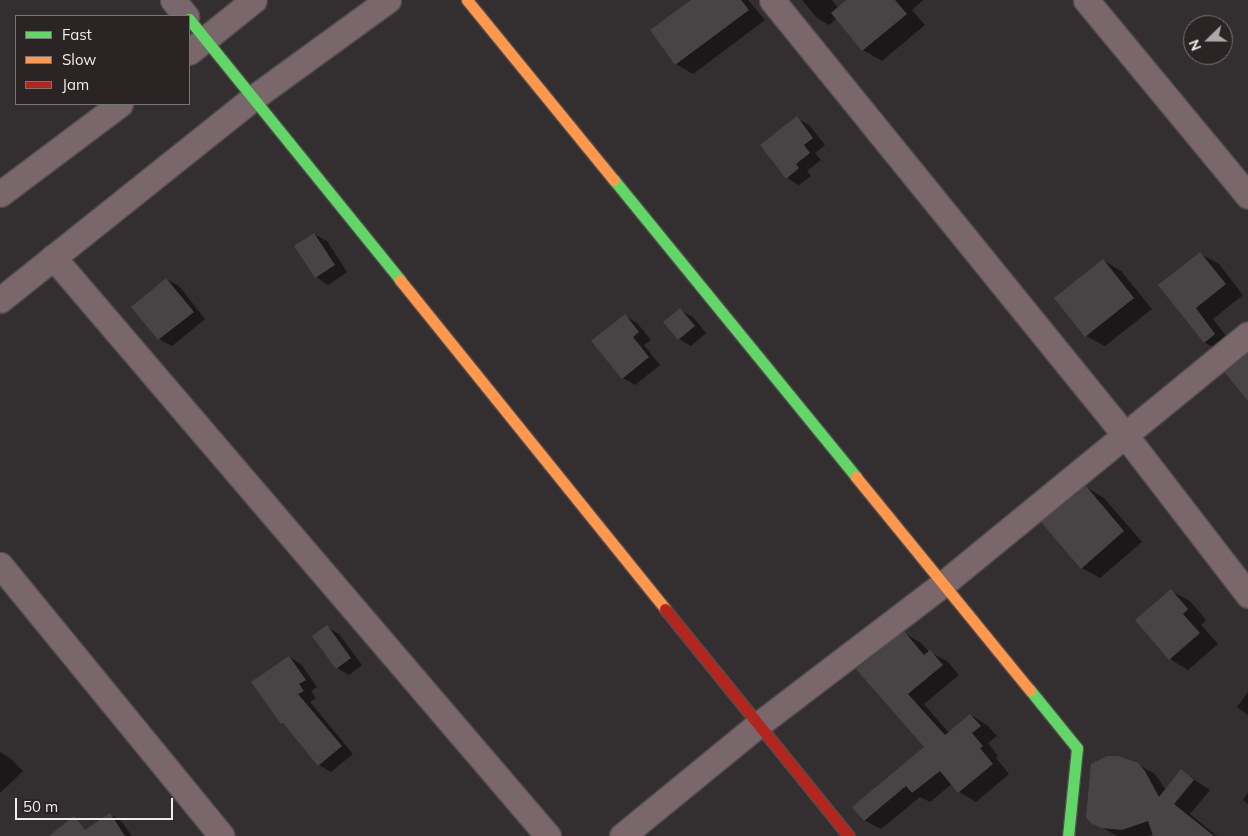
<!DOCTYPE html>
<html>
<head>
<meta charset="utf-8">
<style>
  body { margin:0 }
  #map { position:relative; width:1248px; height:836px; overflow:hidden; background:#332e2f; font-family:Mulish,sans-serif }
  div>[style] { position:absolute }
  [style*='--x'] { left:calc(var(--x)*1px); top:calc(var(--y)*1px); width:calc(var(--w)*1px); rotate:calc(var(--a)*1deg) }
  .shadow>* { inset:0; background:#0007 }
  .building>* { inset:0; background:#484445 }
  .roads { filter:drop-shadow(1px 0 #504d4e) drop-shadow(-1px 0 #504d4e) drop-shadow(0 1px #504d4e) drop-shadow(0 -1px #504d4e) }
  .street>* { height:25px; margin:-12.5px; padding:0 12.5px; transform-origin:12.5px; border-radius:12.5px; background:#79676b }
  .fast>* { height:11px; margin:-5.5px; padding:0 5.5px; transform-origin:5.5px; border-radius:5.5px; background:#63d668 }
  .slow>* { height:11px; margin:-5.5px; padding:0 5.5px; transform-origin:5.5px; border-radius:5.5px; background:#ff974d }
  .jam>* { height:11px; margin:-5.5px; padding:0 5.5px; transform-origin:5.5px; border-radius:5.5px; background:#b3261e }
  span { translate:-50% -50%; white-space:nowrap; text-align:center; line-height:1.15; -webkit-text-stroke:5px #2a2425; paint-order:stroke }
  .legend { position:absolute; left:15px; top:15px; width:175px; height:90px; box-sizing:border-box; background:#2a2425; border:1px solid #797475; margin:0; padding:6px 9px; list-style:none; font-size:15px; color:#f0ebec }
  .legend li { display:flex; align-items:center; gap:10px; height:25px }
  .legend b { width:25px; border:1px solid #797475 }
  .north { position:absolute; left:1183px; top:15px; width:50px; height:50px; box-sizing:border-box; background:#2a2425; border:1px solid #797475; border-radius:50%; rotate:248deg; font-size:14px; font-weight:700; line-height:20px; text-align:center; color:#f0ebec }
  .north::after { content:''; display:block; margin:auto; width:18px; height:22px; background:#aea9aa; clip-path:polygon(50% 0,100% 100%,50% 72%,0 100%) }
  .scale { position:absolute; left:15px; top:798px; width:158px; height:22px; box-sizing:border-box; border:2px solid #f0ebec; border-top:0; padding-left:6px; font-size:15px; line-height:18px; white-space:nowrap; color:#f0ebec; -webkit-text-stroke:4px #2a2425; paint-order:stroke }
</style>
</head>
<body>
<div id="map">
  <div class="shadow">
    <i style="clip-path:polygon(708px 0,748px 0,765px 20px,693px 74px,676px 64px)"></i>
    <i style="clip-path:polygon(802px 0,832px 0,838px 8px,848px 0,923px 0,912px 10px,925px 25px,882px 61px,863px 50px,837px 18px,829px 25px,817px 18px)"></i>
    <i style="clip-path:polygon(797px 118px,809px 125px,825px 145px,815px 153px,821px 160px,807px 171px,811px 176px,799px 185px,787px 178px)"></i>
    <i style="clip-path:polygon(314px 234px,327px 241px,347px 272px,328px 285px,316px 277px)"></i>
    <i style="clip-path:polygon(1200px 254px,1219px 264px,1243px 295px,1213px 319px,1233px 345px,1223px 353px,1204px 342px,1160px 285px)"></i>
    <i style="clip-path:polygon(1103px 260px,1121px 271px,1152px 309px,1105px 346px,1086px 336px)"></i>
    <i style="clip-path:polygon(166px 279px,179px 286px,205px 319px,172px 346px,159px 339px,133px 307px)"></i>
    <i style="clip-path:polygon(680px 310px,693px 317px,706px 333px,691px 346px,679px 339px)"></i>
    <i style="clip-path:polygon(625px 316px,637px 323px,651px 340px,644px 345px,660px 365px,635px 385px,623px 378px)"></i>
    <i style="clip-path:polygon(1086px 487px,1104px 498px,1142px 542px,1100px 578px,1082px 568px)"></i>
    <i style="clip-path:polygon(1171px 591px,1190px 601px,1206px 620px,1201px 625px,1218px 644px,1188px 670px,1170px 659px)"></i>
    <i style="clip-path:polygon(327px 627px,339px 634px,362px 665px,349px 675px,337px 668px)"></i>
    <i style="clip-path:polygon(904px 633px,921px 643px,929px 652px,947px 661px,959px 675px,924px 704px,949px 733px,971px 715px,987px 725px,997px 736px,988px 743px,998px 756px,996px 758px,1009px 774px,976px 802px,959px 792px,952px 784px,930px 802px,920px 797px,881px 829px,864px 820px,925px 747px,857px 669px)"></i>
    <i style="clip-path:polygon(289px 657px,301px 664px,317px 687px,311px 691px,316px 698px,310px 702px,353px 754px,331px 772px,319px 765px,287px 727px,282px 723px)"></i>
    <i style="clip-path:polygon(1248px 692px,1248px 715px,1237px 707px)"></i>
    <i style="clip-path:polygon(0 752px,11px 759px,23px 771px,0 793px)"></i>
    <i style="clip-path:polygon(1137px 764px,1155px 774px,1166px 790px,1181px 771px,1210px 790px,1190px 814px,1217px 836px,1155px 836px,1154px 834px,1148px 836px,1117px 836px,1092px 822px)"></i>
    <i style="clip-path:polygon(1248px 793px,1248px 804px,1243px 800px)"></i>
    <i style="clip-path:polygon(110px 814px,122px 822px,132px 836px,78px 836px)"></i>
  </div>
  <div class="building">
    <i style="clip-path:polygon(691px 0,741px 0,749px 10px,675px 65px,650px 30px)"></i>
    <i style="clip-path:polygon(846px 0,895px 0,907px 14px,862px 51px,831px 13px)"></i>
    <i style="clip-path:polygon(797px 116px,813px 138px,804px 145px,810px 153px,796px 164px,799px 168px,786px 179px,760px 145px)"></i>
    <i style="clip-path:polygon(314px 233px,335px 265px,315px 278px,294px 246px)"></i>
    <i style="clip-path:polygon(1200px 252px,1226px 284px,1196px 308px,1215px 334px,1204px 343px,1158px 285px)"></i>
    <i style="clip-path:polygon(1103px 259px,1134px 298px,1085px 337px,1054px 298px)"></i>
    <i style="clip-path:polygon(166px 278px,194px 312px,158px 340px,131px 307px)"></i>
    <i style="clip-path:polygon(680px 308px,695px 326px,678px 340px,663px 322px)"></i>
    <i style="clip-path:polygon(625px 314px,639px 332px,633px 337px,649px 357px,622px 379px,591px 341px)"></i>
    <i style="clip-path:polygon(1248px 353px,1248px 401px,1224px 372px)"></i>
    <i style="clip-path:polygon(1086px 486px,1124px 531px,1081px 569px,1041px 522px)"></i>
    <i style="clip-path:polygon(1171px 589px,1188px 609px,1183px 614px,1200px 633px,1169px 660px,1135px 620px)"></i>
    <i style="clip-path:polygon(327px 625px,351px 658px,336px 669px,312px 636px)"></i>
    <i style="clip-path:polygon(904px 631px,924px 655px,930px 650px,943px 665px,908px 694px,945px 735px,970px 714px,981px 726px,972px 733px,983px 746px,980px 748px,993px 764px,958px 793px,940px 771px,912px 793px,906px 786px,864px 821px,852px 807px,924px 747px,856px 669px)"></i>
    <i style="clip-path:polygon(289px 656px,306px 680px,299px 684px,304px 691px,298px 694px,342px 746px,318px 766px,283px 723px,281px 724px,251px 682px)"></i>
    <i style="clip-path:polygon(1107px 756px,1118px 756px,1138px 763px,1145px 771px,1159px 797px,1181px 769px,1194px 780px,1174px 804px,1214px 836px,1153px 836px,1148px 821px,1122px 830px,1101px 828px,1091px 823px,1086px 817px,1091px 764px)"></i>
    <i style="clip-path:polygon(110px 813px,125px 836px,49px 836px,74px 816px,85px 830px)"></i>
  </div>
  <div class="roads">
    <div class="street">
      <i style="--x:173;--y:0;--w:21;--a:51"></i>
      <i style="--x:772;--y:0;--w:560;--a:50.94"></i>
      <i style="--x:1125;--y:435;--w:202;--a:52.4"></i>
      <i style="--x:1086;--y:0;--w:254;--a:50.4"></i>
      <i style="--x:189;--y:52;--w:83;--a:-38.7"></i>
      <i style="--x:0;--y:194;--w:150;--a:-36.9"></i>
      <i style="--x:53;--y:257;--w:762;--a:49.47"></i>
      <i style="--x:0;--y:300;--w:324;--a:-38.6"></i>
      <i style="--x:253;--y:98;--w:167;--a:-36"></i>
      <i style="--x:0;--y:565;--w:350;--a:50.7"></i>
      <i style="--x:622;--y:836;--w:177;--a:-39.3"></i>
      <i style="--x:759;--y:724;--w:231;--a:-37.3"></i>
      <i style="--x:943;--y:584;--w:394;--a:-39.3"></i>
    </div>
    <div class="fast">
      <i style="--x:189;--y:19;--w:336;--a:51"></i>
      <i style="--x:614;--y:180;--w:383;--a:50.8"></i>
      <i style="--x:1030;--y:690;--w:75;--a:51"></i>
      <i style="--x:1077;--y:748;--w:88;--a:95.8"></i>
    </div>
    <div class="slow">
      <i style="--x:467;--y:0;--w:232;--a:50.8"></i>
      <i style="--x:400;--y:280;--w:422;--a:51.1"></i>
      <i style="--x:856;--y:477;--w:275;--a:50.8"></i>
    </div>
    <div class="jam">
      <i style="--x:665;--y:609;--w:292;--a:51"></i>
    </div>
  </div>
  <ul class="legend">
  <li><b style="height:6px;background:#63d668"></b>Fast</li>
  <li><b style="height:6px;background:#ff974d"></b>Slow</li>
  <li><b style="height:6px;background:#b3261e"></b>Jam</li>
  </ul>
  <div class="north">N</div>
  <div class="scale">50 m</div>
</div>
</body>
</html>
